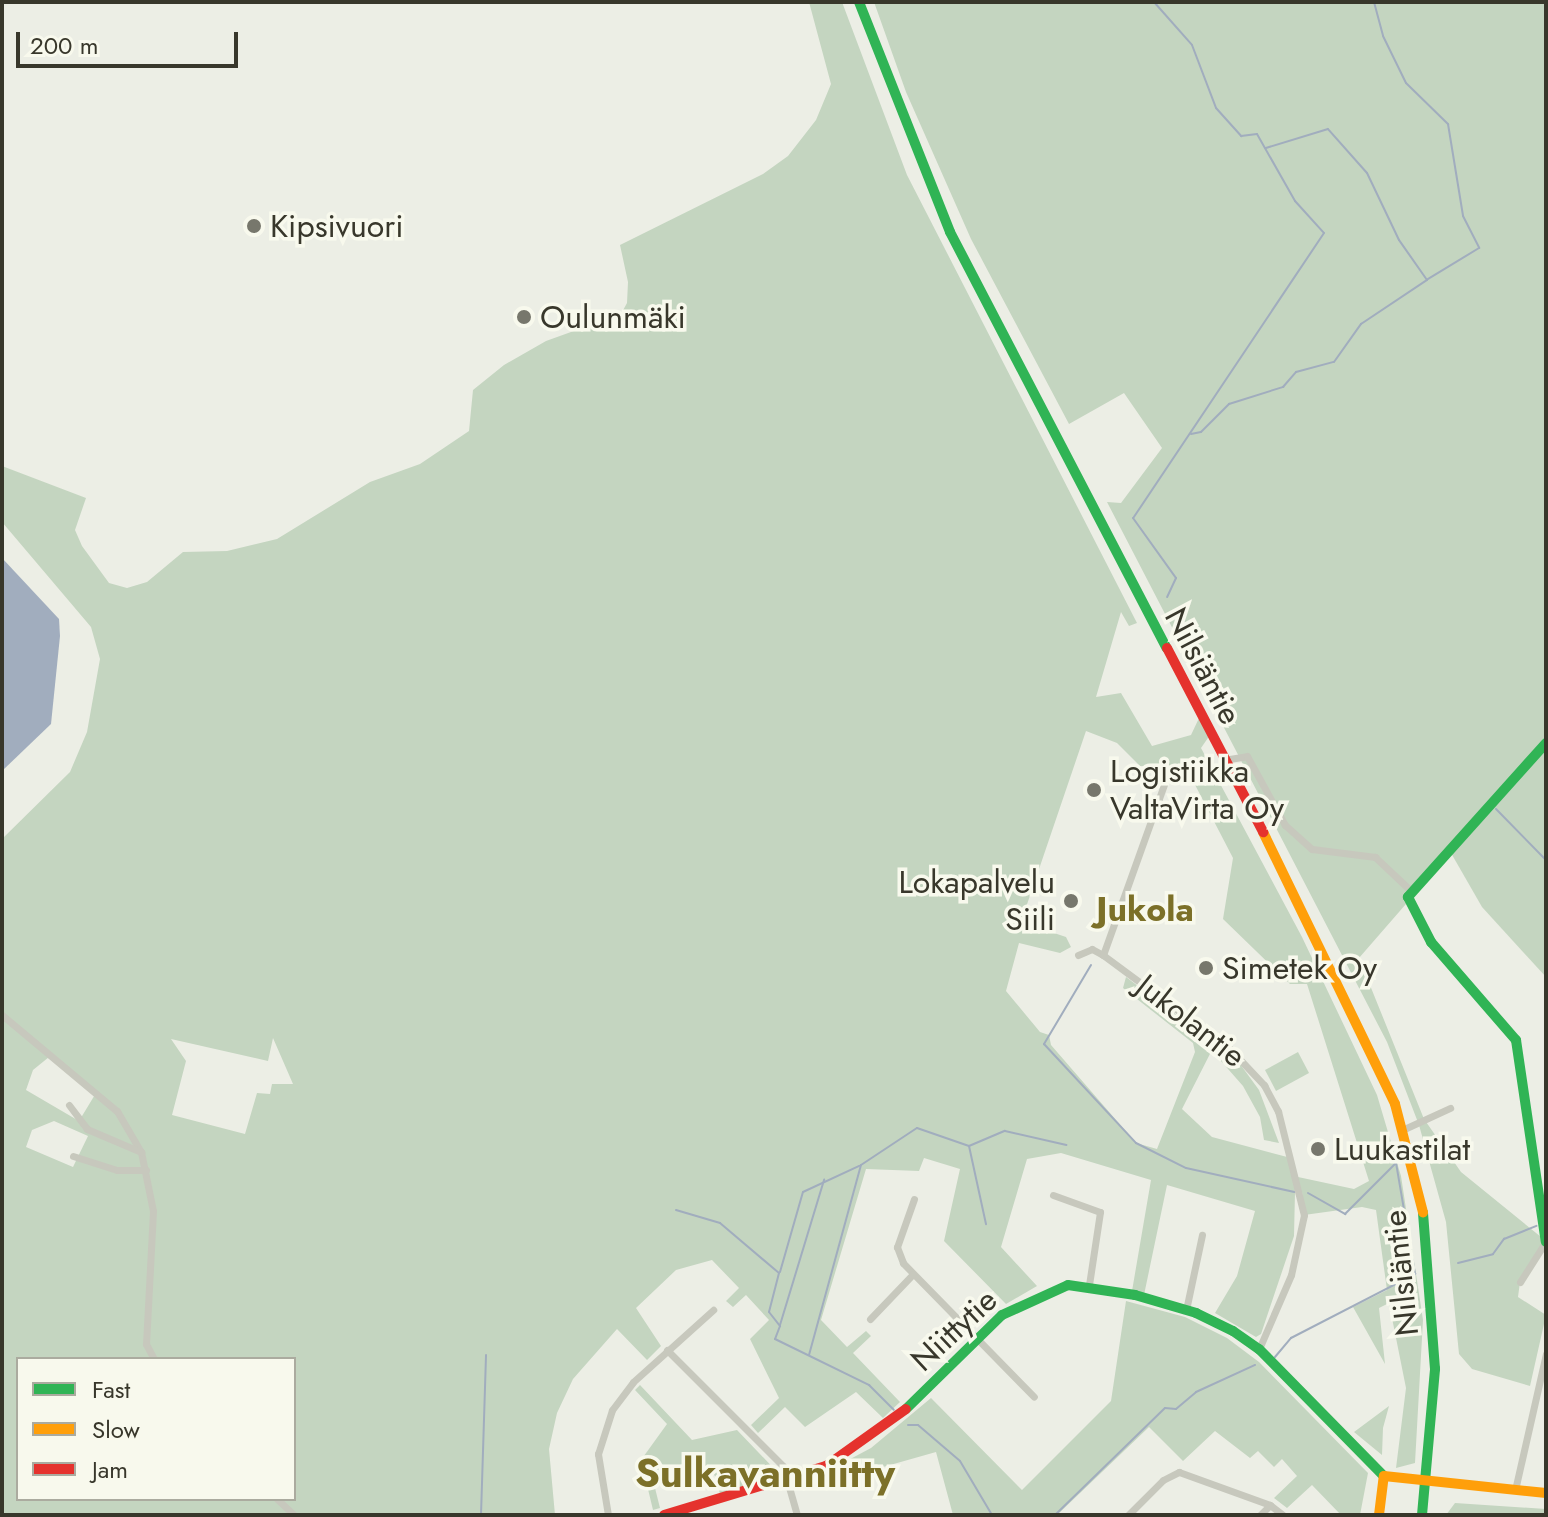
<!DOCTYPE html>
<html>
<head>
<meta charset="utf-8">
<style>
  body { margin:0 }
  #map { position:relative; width:1548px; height:1517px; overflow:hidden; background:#eceee5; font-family:Jost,sans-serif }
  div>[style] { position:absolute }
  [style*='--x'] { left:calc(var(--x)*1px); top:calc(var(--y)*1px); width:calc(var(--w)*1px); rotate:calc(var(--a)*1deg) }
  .green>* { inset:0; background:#c4d5c0 }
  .water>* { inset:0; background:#a1adbe }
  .stream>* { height:2px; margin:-1px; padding:0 1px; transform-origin:1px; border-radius:1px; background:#a1adbe }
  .street>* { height:7px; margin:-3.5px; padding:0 3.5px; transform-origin:3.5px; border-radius:3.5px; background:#c7c8bd }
  .fast>* { height:10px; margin:-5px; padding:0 5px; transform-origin:5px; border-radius:5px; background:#30b455 }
  .slow>* { height:10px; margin:-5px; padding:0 5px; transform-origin:5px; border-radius:5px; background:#ff9f0a }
  .jam>* { height:10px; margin:-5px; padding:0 5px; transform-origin:5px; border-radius:5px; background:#e5322d }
  .dots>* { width:22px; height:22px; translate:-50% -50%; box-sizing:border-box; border:4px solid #f8f9ed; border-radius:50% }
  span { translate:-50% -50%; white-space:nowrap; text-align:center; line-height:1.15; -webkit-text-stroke:7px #f8f9ed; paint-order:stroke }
  .poi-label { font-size:32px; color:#38372b }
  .left { translate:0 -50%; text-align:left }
  .right { translate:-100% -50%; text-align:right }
  .street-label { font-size:32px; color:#38372b }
  .neighbourhood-label { font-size:34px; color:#7c7028; font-weight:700 }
  .district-label { font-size:40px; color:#7c7028; font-weight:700 }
  .frame { position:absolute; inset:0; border:4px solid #38372b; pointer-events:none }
  .legend { position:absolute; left:16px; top:1357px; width:280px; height:144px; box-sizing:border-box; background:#f8f9ed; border:2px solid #abab9f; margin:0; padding:10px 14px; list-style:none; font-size:24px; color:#38372b }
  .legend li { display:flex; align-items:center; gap:16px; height:40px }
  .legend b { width:40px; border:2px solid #abab9f }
  .scale { position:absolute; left:16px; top:32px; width:222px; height:36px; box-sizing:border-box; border:4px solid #38372b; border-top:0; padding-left:10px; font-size:24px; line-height:28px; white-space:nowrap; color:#38372b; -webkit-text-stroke:6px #f8f9ed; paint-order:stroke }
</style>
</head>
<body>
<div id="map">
  <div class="green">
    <i style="clip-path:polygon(evenodd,809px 2px,842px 2px,907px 175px,1137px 623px,1129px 626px,1121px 612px,1096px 697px,1121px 693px,1152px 746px,1191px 735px,1200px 716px,1210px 735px,1201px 748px,1302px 937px,1377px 1095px,1401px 1176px,1423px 1320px,1415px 1463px,1396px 1468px,1406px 1388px,1389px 1303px,1379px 1308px,1385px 1364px,1353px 1307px,1387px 1290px,1376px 1210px,1362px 1207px,1304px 1215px,1302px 1192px,1295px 1192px,1294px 1236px,1261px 1334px,1256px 1337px,1215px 1313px,1237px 1276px,1255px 1211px,1167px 1185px,1144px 1295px,1132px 1291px,1151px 1180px,1061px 1153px,1027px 1159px,1001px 1247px,1037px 1286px,1006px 1304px,944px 1241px,960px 1169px,924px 1158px,919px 1171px,866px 1169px,821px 1320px,847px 1347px,866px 1331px,871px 1336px,853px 1353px,900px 1402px,883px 1418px,856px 1392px,805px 1427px,785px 1407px,758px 1433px,751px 1425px,779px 1398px,750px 1339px,769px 1320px,746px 1295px,733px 1307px,726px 1301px,739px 1288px,712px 1260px,676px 1270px,636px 1308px,661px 1346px,647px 1360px,617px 1329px,573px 1379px,557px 1413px,549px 1449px,555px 1515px,2px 1515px,2px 839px,70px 772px,87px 732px,100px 659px,91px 627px,2px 522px,2px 466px,86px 498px,75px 530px,82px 546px,109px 583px,127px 588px,147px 582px,183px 552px,227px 551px,277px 539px,370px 482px,420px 464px,469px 431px,473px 390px,504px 365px,546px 341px,621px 314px,627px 303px,628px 282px,620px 245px,763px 174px,788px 156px,816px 120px,831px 84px,809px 2px,1086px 731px,1117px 743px,1140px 766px,1158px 766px,1192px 779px,1233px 858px,1223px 919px,1290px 984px,1307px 984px,1369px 1181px,1354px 1189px,1298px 1177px,1291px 1158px,1212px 1137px,1182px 1109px,1215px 1044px,1126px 977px,1123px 988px,1193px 1043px,1195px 1052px,1157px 1149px,1136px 1143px,1051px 1045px,1049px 1035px,1040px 1032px,1006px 991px,1019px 943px,1060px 953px,1071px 947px,1066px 937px,1021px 922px,1086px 731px,809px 2px,171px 1039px,268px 1061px,273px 1038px,293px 1084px,272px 1084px,270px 1094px,257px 1093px,245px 1134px,172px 1115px,186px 1061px,171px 1039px,809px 2px,49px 1057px,96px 1093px,79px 1121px,26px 1090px,33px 1070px,49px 1057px,809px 2px,54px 1121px,88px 1136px,73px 1167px,26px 1147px,32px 1130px,54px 1121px,809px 2px,18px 1359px,294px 1359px,294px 1499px,18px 1499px,18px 1359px)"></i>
    <i style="clip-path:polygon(874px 2px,1546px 2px,1546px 743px,1359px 958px,1424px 1119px,1461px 1172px,1546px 1241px,1520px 1282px,1518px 1297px,1546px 1315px,1530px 1386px,1472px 1369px,1459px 1354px,1446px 1222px,1419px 1125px,1387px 1042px,1107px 502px,1121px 503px,1162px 448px,1124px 393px,1069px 424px,971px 239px,906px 92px)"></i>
    <i style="clip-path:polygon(1546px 748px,1546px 977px,1482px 907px,1451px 853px)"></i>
    <i style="clip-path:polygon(1298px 1052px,1309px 1073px,1276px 1091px,1265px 1070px)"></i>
    <i style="clip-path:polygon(1226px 1056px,1240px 1064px,1259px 1090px,1279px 1143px,1264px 1140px,1260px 1117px,1243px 1086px,1221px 1061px)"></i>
    <i style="clip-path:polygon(1126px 1301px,1185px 1317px,1227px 1338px,1259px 1362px,1368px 1473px,1360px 1515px,1341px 1515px,1312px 1485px,1287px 1508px,1274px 1498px,1297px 1476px,1282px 1459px,1274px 1467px,1258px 1451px,1250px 1458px,1215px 1431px,1183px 1461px,1149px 1427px,1057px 1515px,953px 1515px,936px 1452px,823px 1484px,824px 1473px,871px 1448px,931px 1398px,1022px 1490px,1111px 1401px)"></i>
    <i style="clip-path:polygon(640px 1385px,692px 1440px,737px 1430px,782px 1477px,720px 1494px,715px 1476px,700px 1460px,651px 1472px,660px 1508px,653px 1510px,641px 1460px,667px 1424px,635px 1390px)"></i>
    <i style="clip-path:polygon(1389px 1406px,1383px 1428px,1382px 1455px,1354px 1432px)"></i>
    <i style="clip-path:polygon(1455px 1503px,1546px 1509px,1546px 1515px,1446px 1515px)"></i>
  </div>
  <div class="water">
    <i style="clip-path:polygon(2px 558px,59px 619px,60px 636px,51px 724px,2px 771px)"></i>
  </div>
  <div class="stream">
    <i style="--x:1154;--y:2;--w:57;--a:48.5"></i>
    <i style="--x:1192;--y:45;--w:67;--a:69.1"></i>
    <i style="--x:1216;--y:108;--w:38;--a:48"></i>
    <i style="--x:1241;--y:136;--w:16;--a:-7"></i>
    <i style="--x:1257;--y:134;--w:77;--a:60.4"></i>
    <i style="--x:1295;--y:201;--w:43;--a:47.8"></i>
    <i style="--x:1324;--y:233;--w:343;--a:123.8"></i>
    <i style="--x:1133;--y:518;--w:74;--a:54.4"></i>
    <i style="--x:1176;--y:578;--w:21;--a:115"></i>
    <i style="--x:1374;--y:2;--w:35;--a:75"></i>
    <i style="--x:1383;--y:36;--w:52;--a:63.9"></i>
    <i style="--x:1406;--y:83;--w:59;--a:44.3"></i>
    <i style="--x:1448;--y:124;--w:93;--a:80.7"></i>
    <i style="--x:1463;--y:216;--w:36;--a:63"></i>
    <i style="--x:1479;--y:248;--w:60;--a:148.7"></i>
    <i style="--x:1191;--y:434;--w:10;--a:-11"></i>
    <i style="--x:1201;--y:432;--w:40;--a:-45"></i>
    <i style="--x:1229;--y:404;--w:57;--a:-17.5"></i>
    <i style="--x:1283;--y:387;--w:20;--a:-49"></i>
    <i style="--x:1296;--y:372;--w:39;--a:-15"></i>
    <i style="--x:1334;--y:362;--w:47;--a:-54.6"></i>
    <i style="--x:1361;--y:324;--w:79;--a:-33.7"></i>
    <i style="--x:1427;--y:280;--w:49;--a:-125"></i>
    <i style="--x:1399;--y:240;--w:74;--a:-115.5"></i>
    <i style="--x:1367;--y:173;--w:59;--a:-131.6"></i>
    <i style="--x:1328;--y:129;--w:65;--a:163"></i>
    <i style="--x:1496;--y:809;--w:71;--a:45.6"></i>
    <i style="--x:1091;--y:965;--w:92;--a:120.7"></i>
    <i style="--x:1044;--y:1044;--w:135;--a:47.1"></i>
    <i style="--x:1136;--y:1143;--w:56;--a:26.6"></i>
    <i style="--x:1186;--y:1168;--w:111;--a:12.5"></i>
    <i style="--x:969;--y:1146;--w:39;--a:-23"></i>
    <i style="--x:1005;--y:1131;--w:63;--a:12.9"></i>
    <i style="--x:1308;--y:1193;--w:43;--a:29.6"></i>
    <i style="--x:1345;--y:1214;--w:71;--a:-45"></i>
    <i style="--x:676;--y:1210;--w:46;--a:16.5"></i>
    <i style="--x:720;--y:1223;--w:77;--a:40.3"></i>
    <i style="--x:779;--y:1273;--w:40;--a:104.4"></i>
    <i style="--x:769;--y:1312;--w:18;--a:52"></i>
    <i style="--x:780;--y:1326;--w:14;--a:111"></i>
    <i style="--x:775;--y:1339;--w:105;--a:26.1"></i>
    <i style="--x:869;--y:1385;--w:35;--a:45"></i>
    <i style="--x:1458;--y:1263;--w:36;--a:-14"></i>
    <i style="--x:1493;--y:1254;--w:19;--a:-54"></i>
    <i style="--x:1504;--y:1239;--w:35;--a:-22"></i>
    <i style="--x:780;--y:1272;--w:83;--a:-74"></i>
    <i style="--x:803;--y:1192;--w:62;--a:-24.9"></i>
    <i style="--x:780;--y:1325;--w:152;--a:-73.1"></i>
    <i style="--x:809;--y:1355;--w:197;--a:-74.7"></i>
    <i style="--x:861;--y:1165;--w:67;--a:-33.5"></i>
    <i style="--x:917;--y:1128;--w:55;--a:19.1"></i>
    <i style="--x:969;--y:1146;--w:80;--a:77.7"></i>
    <i style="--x:1275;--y:1357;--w:25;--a:-50"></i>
    <i style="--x:1291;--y:1338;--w:140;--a:-27.3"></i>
    <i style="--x:1415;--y:1274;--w:113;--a:-99.7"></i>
    <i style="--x:908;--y:1425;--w:10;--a:0"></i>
    <i style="--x:918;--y:1425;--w:55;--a:40.6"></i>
    <i style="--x:960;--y:1461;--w:63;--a:59.3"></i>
    <i style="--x:481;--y:1515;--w:160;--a:-88.2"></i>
    <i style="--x:1055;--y:1515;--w:153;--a:-44.2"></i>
    <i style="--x:1165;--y:1408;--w:11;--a:5"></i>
    <i style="--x:1176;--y:1409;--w:26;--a:-40"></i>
    <i style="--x:1196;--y:1392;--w:65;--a:-24.6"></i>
  </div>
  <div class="street">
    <i style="--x:1223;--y:760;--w:24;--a:-9"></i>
    <i style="--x:1247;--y:756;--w:79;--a:61.2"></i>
    <i style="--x:1285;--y:825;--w:36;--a:42"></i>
    <i style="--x:1312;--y:849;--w:64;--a:7.2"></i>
    <i style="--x:1375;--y:857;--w:48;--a:43.3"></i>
    <i style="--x:1078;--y:955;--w:15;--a:-23"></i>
    <i style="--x:1092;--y:949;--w:13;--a:29"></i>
    <i style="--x:1103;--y:955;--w:158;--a:36.5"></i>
    <i style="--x:1230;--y:1049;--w:50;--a:46.6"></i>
    <i style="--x:1264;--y:1085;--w:30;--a:62"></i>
    <i style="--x:1278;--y:1111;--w:107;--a:76"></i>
    <i style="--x:1304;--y:1215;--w:61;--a:102.2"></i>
    <i style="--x:1291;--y:1275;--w:81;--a:113.4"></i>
    <i style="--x:1103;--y:955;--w:187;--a:-70.3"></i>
    <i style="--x:2;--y:1015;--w:150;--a:39.9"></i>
    <i style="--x:117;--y:1111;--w:48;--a:59.7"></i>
    <i style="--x:141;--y:1152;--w:60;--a:78.5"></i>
    <i style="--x:153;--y:1211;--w:133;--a:93"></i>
    <i style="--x:146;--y:1344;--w:17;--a:62"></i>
    <i style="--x:69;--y:1105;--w:30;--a:53"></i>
    <i style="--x:87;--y:1129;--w:59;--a:23.1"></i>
    <i style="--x:1402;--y:1130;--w:53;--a:-24.6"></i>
    <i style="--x:73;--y:1156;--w:46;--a:17.7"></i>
    <i style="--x:117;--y:1170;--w:29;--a:0"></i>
    <i style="--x:1053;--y:1195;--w:50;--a:19.9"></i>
    <i style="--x:1100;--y:1212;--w:74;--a:98.6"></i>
    <i style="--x:914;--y:1199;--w:51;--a:109.5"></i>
    <i style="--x:897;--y:1247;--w:17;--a:69"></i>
    <i style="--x:903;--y:1263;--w:187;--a:45.6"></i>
    <i style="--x:1520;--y:1282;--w:49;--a:-57.6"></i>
    <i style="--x:1186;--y:1310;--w:77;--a:-78"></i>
    <i style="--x:870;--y:1319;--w:61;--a:-46.3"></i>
    <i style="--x:667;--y:1350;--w:164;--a:45"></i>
    <i style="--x:783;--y:1466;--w:51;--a:74.1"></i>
    <i style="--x:1515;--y:1490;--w:140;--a:-77.2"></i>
    <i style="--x:277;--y:1499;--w:23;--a:43"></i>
    <i style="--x:608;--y:1515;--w:62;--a:-99.3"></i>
    <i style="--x:598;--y:1454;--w:46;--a:-72.3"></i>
    <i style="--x:612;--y:1410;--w:35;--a:-53"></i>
    <i style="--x:633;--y:1382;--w:108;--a:-42"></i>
    <i style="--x:1128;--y:1515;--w:49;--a:-45"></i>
    <i style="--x:1163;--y:1480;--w:18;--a:-27"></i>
    <i style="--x:1179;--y:1472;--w:97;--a:19.9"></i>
    <i style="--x:1270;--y:1505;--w:16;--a:38"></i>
    <i style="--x:1260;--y:1515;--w:14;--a:-45"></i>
  </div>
  <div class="fast">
    <i style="--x:859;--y:2;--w:247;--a:68.4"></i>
    <i style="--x:950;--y:232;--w:469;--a:62.5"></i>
    <i style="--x:1546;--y:743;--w:207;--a:131.9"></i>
    <i style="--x:1408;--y:897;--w:51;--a:62.9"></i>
    <i style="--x:1431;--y:942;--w:130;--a:49.1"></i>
    <i style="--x:1516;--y:1040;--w:204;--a:81.6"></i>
    <i style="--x:906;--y:1409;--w:134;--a:-44.4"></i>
    <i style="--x:1002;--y:1315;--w:72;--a:-24.4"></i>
    <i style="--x:1068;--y:1285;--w:68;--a:8.5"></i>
    <i style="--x:1135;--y:1295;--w:64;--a:16.4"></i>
    <i style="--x:1196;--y:1313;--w:41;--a:25.9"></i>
    <i style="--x:1233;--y:1331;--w:32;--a:35"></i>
    <i style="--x:1259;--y:1349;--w:178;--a:45.5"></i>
    <i style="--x:1422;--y:1515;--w:147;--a:-84.9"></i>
    <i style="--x:1435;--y:1369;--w:157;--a:-94.4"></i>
  </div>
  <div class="slow">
    <i style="--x:1263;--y:832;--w:302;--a:64.1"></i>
    <i style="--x:1395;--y:1104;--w:112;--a:75.5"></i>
    <i style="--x:1379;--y:1515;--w:39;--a:-83"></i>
    <i style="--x:1384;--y:1476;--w:163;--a:6"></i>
  </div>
  <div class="jam">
    <i style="--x:1167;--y:648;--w:208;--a:62.4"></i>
    <i style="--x:664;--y:1515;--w:169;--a:-16.8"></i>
    <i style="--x:826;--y:1466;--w:98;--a:-35.5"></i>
  </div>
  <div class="dots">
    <i style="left:254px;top:226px;background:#77776c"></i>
    <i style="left:524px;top:317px;background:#77776c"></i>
    <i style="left:1094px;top:790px;background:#77776c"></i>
    <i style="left:1071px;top:901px;background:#77776c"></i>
    <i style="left:1206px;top:968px;background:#77776c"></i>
    <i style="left:1318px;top:1149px;background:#77776c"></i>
  </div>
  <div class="poi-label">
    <span class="left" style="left:270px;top:226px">Kipsivuori</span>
    <span class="left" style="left:540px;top:317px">Oulunmäki</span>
    <span class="left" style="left:1110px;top:790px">Logistiikka<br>ValtaVirta Oy</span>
    <span class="right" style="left:1055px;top:901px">Lokapalvelu<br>Siili</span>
    <span class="left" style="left:1222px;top:968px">Simetek Oy</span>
    <span class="left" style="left:1334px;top:1149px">Luukastilat</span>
  </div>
  <div class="street-label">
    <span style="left:1203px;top:666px;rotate:62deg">Nilsiäntie</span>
    <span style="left:1191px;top:1021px;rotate:38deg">Jukolantie</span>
    <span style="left:1401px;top:1273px;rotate:-96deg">Nilsiäntie</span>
    <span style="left:954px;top:1330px;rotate:-43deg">Niittytie</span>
  </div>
  <div class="neighbourhood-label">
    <span style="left:1145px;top:910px">Jukola</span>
  </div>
  <div class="district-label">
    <span style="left:765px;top:1473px">Sulkavanniitty</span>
  </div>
  <div class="frame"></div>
  <ul class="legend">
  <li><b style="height:10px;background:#30b455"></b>Fast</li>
  <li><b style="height:10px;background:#ff9f0a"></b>Slow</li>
  <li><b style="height:10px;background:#e5322d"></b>Jam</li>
  </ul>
  <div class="scale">200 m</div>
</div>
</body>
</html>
